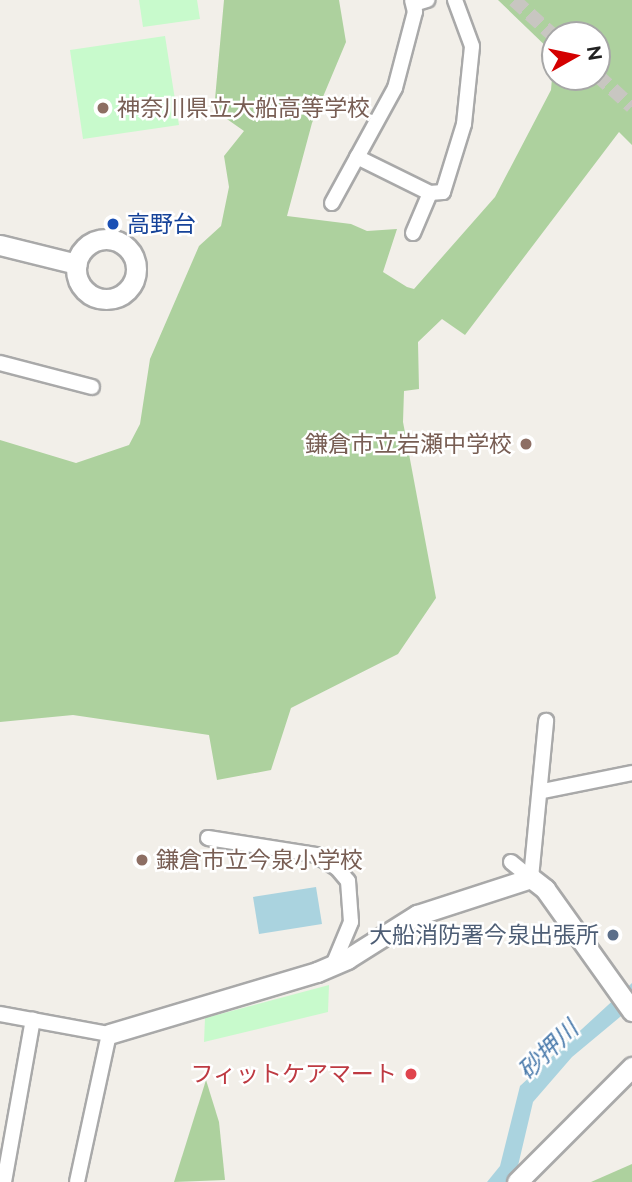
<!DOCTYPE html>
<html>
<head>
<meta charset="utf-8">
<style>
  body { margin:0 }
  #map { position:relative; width:632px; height:1182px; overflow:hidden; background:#f2efe9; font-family:Raleway,"Noto Sans JP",sans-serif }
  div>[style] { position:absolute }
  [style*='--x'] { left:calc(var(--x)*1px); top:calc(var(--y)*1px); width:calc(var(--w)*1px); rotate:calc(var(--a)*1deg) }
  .forest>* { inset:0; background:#add19e }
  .park>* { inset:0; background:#c8facc }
  .water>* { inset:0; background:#aad3df }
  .minor-tunnel>* { height:14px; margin-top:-7px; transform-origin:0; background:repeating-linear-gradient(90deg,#c8c6c1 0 14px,transparent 0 21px) }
  .roads { filter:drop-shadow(2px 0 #a9a9a9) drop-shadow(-2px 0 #a9a9a9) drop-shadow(0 2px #a9a9a9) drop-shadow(0 -2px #a9a9a9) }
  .minor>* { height:14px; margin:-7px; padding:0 7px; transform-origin:7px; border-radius:7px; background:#fff }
  .tertiary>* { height:19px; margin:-9.5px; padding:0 9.5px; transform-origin:9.5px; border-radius:9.5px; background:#fff }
  .tertiary>.ring { margin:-9.5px; padding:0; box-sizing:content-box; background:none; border:19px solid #fff; border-radius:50% }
  .dots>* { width:19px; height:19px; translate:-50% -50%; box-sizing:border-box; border:4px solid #fff; border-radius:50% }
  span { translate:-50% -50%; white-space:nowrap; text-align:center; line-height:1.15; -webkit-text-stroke:5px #fff; paint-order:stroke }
  .education-label { font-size:23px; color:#785e54 }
  .left { translate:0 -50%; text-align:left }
  .right { translate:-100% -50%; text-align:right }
  .transit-label { font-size:23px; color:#164399 }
  .service-label { font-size:23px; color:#4e5e75 }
  .health-label { font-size:23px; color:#be3a42 }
  .water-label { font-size:24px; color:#4a7aab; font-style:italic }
  .north { position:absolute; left:541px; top:21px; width:70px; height:70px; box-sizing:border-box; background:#fff; border:2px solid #a7a7a7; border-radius:50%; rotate:81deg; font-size:19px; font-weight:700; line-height:28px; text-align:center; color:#222 }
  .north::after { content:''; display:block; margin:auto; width:24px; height:32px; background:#d40000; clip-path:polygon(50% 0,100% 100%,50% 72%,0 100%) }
</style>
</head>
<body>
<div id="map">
  <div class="forest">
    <i style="clip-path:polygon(evenodd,224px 0,339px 0,346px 42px,312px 123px,287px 216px,351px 224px,367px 231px,397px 229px,383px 272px,407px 287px,414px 289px,495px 197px,551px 90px,554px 54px,498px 0,632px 0,632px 145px,619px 132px,465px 335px,442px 319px,418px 342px,419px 389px,404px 391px,403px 422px,436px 598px,398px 654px,291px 708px,271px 770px,217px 780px,209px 735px,73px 715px,0 722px,0 440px,76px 463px,129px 445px,140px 424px,150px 359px,199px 246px,221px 226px,229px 187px,224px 156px,244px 131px,214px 110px,224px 0,555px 35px,597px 35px,597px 77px,555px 77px,555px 35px)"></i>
    <i style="clip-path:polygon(206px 1080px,219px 1122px,225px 1180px,174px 1182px)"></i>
    <i style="clip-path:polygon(632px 1164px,632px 1182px,591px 1182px)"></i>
  </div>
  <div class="park">
    <i style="clip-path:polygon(139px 0,197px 0,200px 19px,143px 27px)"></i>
    <i style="clip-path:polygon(165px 36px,179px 125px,83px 139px,70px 50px)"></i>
    <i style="clip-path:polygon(329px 985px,328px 1012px,204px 1042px,205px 1018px)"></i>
  </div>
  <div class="water">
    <i style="clip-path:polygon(316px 887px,322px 924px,259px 934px,253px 897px)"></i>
    <i style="clip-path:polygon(632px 983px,632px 1007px,572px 1057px,533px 1102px,517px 1170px,506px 1182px,487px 1182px,500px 1166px,520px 1086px)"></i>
  </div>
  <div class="minor-tunnel">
    <i style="--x:514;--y:0;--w:55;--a:42.1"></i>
    <i style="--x:597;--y:75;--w:47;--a:42.4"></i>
  </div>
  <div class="roads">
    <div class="minor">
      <i style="--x:414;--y:4;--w:14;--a:-17"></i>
      <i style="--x:357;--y:157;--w:81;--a:26.3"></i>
      <i style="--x:430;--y:193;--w:13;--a:-4"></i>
      <i style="--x:443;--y:192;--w:71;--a:-72.8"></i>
      <i style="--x:464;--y:124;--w:78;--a:-84.1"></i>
      <i style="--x:472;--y:46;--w:49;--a:-110.3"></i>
      <i style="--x:332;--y:203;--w:131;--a:-61.3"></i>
      <i style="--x:395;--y:88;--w:79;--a:-75.3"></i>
      <i style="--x:415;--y:12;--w:12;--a:-104"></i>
      <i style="--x:413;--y:233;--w:43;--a:-67"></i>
      <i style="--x:0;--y:363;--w:95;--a:14.6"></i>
      <i style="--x:543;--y:791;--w:91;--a:-11.4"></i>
      <i style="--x:208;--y:838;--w:109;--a:8.9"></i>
      <i style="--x:316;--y:855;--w:25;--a:32"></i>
      <i style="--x:337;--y:868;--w:17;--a:50"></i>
      <i style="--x:348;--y:881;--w:41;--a:85.8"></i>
      <i style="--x:351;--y:922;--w:47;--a:112.7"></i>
      <i style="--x:511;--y:862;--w:26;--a:39"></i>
      <i style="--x:531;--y:878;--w:158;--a:-84.5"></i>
      <i style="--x:0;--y:1014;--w:111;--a:10.4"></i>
      <i style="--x:109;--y:1034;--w:151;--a:102.2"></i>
      <i style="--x:4;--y:1182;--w:165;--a:-79.9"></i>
    </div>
    <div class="tertiary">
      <i class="ring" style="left:76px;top:239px;width:41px;height:41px"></i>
      <i style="--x:0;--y:245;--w:79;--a:13.9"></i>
      <i style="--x:109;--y:1034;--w:217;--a:-16.6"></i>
      <i style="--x:317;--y:972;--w:33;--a:-23"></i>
      <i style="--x:347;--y:959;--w:83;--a:-32.2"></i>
      <i style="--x:417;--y:915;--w:120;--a:-18"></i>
      <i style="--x:531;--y:878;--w:18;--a:38"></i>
      <i style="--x:545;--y:889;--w:150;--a:54.5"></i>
      <i style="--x:517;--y:1182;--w:163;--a:-45"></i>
    </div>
  </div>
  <div class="dots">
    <i style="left:103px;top:108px;background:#8d6e63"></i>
    <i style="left:113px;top:224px;background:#1a4fb4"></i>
    <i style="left:526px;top:444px;background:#8d6e63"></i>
    <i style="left:142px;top:860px;background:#8d6e63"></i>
    <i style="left:613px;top:935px;background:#5c6f8a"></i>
    <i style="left:411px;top:1074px;background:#e0444e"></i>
  </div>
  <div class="education-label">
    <span class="left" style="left:117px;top:108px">神奈川県立大船高等学校</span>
    <span class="right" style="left:512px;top:444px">鎌倉市立岩瀬中学校</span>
    <span class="left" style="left:156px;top:860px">鎌倉市立今泉小学校</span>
  </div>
  <div class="transit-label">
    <span class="left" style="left:127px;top:224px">高野台</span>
  </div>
  <div class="service-label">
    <span class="right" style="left:599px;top:935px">大船消防署今泉出張所</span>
  </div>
  <div class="health-label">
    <span class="right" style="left:397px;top:1074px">フィットケアマート</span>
  </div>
  <div class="water-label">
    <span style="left:548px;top:1050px;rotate:-44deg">砂押川</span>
  </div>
  <div class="north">N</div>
</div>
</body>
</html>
